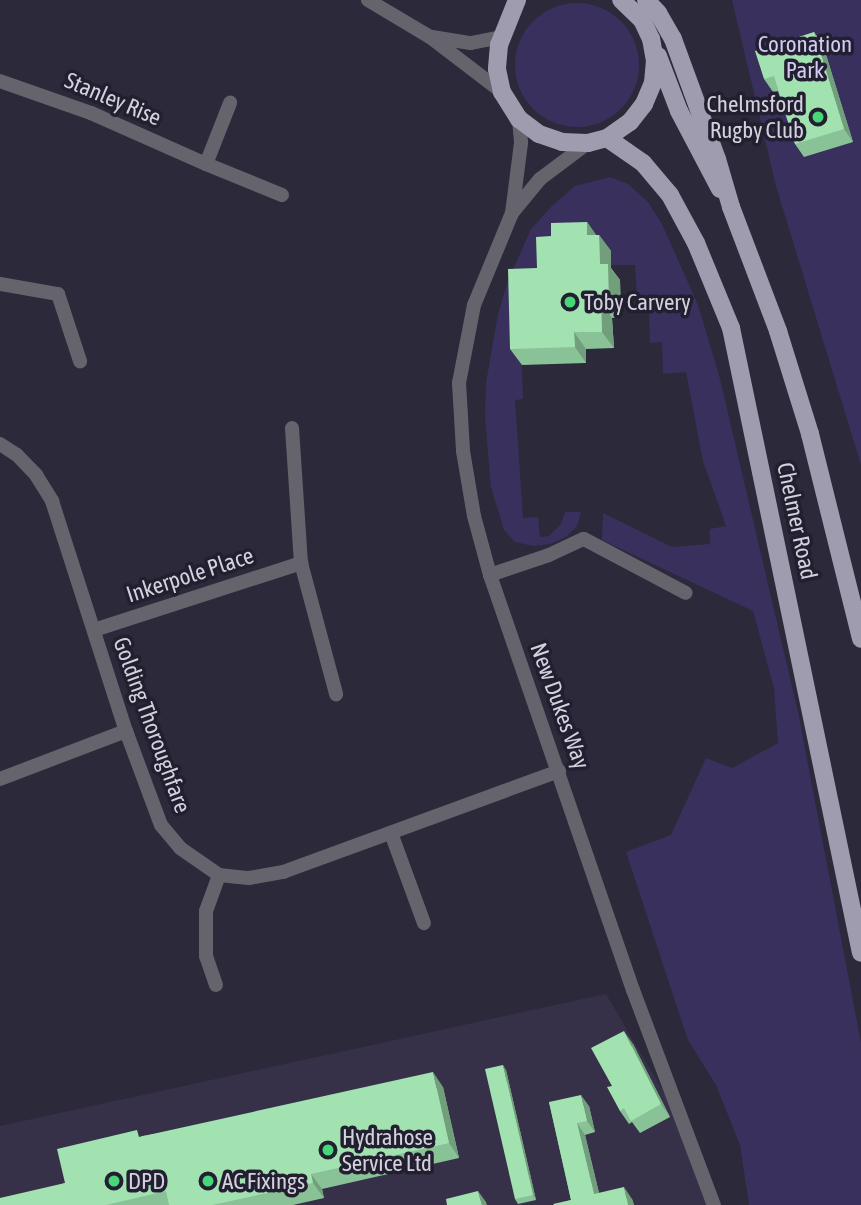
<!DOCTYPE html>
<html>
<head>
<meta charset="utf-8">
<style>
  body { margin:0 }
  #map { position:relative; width:861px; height:1205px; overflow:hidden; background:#2c293b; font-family:"Asap Condensed",sans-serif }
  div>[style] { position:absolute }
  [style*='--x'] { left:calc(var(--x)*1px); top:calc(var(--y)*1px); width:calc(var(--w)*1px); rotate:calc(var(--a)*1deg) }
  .built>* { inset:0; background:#363149 }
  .green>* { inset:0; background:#3a305d }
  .round { border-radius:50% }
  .minor>* { height:14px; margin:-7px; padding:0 7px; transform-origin:7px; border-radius:7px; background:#65646d }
  .primary>* { height:18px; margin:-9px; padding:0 9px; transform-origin:9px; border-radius:9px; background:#9f9caf }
  .wall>* { inset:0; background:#8ac297 }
  .shaded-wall>* { inset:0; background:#719e7b }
  .building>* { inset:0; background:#a1e2b0 }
  .dots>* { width:19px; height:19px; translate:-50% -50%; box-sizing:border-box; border:4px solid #221f30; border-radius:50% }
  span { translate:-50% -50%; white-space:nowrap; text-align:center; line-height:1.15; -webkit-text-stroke:7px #221f30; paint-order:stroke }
  .park-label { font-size:23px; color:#d1ccf0 }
  .street-label { font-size:23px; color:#d2d1dc }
  .poi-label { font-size:23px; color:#d2d1dc }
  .right { translate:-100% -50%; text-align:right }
  .left { translate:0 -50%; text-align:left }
</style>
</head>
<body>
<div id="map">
  <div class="built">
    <i style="clip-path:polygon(606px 994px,673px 1108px,713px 1205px,0 1205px,0 1126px)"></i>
  </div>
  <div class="green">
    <i style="clip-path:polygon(732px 0,861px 0,861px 465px,776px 186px)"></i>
    <i class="round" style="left:515px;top:3px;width:124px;height:124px"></i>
    <i style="clip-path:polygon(610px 177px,628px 184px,648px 202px,662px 224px,698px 305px,719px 375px,798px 712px,861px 1043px,861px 1205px,749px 1205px,740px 1145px,716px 1085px,688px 1040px,626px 852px,671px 835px,706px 758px,732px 768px,778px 743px,774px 688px,753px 611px,602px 540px,603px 513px,672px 547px,710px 544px,710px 529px,726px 526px,703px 461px,686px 372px,663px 374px,662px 342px,650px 343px,649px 311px,638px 311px,635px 265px,611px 265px,611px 252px,549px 285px,519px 286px,523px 399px,515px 400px,523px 518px,538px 517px,540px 537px,549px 536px,561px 524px,565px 512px,581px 512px,577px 526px,566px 537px,550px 544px,533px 546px,515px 542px,504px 530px,491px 487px,485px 416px,486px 383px,498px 314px,508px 281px,531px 229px,552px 206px,575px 186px)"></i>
  </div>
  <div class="minor">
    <i style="--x:368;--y:0;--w:72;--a:30.8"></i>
    <i style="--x:430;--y:37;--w:91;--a:37.4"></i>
    <i style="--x:432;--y:37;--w:39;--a:9"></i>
    <i style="--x:471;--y:43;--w:33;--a:-11"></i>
    <i style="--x:0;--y:81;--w:96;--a:19.4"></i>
    <i style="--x:91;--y:113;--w:126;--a:23.9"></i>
    <i style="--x:206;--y:164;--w:66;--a:-68.5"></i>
    <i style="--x:519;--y:119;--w:24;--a:85"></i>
    <i style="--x:521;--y:143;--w:71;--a:97.3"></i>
    <i style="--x:512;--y:213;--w:100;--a:112.4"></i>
    <i style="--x:474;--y:305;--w:79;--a:100.9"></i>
    <i style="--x:459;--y:383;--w:68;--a:86.6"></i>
    <i style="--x:463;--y:451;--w:66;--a:80.4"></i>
    <i style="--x:474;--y:516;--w:61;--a:74.8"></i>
    <i style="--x:490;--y:575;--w:439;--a:71"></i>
    <i style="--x:633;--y:990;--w:230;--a:69.4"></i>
    <i style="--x:206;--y:164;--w:82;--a:22.2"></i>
    <i style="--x:512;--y:213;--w:44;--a:-50.5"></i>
    <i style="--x:540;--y:179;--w:60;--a:-36.9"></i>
    <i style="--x:0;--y:284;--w:59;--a:9.8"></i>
    <i style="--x:58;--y:294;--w:71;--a:71.8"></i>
    <i style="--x:292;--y:428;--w:135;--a:86.2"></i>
    <i style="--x:301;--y:563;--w:136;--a:75"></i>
    <i style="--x:0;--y:444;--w:20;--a:33"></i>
    <i style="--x:17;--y:455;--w:28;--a:46"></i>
    <i style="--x:36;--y:475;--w:31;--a:58"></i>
    <i style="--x:52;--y:501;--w:242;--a:72.2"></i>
    <i style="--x:126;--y:731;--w:100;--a:69.6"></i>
    <i style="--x:161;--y:825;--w:30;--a:50"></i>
    <i style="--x:180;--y:848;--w:47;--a:34.7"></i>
    <i style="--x:219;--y:875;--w:30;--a:6"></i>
    <i style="--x:249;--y:878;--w:35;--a:-10"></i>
    <i style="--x:283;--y:872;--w:294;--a:-20.1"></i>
    <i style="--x:490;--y:575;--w:62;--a:-18.7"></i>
    <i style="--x:549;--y:555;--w:38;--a:-25"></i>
    <i style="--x:584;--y:539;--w:115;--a:27.9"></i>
    <i style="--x:94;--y:630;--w:218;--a:-17.9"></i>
    <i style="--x:0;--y:779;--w:135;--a:-20.9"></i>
    <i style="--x:391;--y:833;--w:96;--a:69.9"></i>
    <i style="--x:216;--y:985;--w:31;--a:-109"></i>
    <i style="--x:206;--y:956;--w:45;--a:-90"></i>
    <i style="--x:206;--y:911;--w:38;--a:-70"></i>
  </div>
  <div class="primary">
    <i style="--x:517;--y:0;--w:48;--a:111.8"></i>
    <i style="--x:499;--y:45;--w:24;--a:95"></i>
    <i style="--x:497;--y:69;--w:24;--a:78"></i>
    <i style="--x:502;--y:92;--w:32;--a:58"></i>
    <i style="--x:519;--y:119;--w:25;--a:37"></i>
    <i style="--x:539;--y:134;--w:24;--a:19"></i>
    <i style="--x:562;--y:142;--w:26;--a:2"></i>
    <i style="--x:588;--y:143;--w:20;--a:-15"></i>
    <i style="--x:607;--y:138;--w:28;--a:-35"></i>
    <i style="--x:630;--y:122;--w:23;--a:-52"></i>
    <i style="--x:644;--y:104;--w:23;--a:-67"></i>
    <i style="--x:653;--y:83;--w:22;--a:-85"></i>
    <i style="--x:655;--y:61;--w:22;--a:-100"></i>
    <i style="--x:651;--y:39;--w:21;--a:-115"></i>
    <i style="--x:642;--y:20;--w:29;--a:-136"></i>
    <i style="--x:646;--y:0;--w:18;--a:47"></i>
    <i style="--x:658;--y:13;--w:30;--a:60"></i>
    <i style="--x:673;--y:39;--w:128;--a:69.9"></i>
    <i style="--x:717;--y:159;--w:50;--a:73.7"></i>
    <i style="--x:731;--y:207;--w:133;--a:69.2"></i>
    <i style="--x:778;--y:331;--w:108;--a:72.7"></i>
    <i style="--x:810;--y:434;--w:211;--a:76"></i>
    <i style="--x:658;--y:56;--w:59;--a:69.1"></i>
    <i style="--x:679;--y:111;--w:88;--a:62.3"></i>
    <i style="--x:607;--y:138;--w:44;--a:34.8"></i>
    <i style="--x:643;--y:163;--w:42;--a:49.8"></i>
    <i style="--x:670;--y:195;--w:55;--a:61.6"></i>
    <i style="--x:696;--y:243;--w:92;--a:67.6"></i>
    <i style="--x:731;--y:328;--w:638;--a:78.25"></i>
  </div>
  <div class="wall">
    <i style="clip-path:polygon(814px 32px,823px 45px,853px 142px,804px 157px,795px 144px,778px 91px,773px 92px,764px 79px)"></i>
    <i style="clip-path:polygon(587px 222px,596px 235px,599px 235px,611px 251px,611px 268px,620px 280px,621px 317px,612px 318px,614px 348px,586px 349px,586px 363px,522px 365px,510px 349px,537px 268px)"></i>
    <i style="clip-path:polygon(633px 1044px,670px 1117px,640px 1133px,632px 1122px,629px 1124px,620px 1111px,612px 1086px)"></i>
    <i style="clip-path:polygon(506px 1070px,536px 1200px,518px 1204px,515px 1199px)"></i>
    <i style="clip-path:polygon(443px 1087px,459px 1158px,322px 1189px,324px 1198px,293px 1205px,0 1205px,65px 1183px,142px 1136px)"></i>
    <i style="clip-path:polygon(549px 1102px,589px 1106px,595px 1132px,585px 1135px,599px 1193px,632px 1199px,634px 1205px,554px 1205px,571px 1200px)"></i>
  </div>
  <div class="shaded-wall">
    <i style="clip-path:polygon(814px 32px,823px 45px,853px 142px,844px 129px)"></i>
    <i style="clip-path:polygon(587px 222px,598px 238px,587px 235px)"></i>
    <i style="clip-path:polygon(599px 235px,611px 251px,611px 268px,620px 280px,621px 317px,609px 301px,600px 264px)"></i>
    <i style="clip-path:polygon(601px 301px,612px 318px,614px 348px,602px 332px)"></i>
    <i style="clip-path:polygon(574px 332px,586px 349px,586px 363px,575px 347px)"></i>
    <i style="clip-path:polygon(624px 1031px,633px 1044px,670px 1117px,661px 1104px)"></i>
    <i style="clip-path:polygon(503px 1065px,506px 1070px,536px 1200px,533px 1195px)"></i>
    <i style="clip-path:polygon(433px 1072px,443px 1087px,459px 1158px,449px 1143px)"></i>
    <i style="clip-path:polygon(581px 1095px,589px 1106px,595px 1132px,587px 1121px)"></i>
    <i style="clip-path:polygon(577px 1123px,585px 1135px,602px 1205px,594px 1194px)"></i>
    <i style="clip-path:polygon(311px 1174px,322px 1189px,324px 1198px,313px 1183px)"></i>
    <i style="clip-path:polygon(624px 1187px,632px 1199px,634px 1205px,628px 1205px)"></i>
    <i style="clip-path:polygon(478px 1191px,486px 1202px,487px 1205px,482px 1205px)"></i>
  </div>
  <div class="building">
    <i style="clip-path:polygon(814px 32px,844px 129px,795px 144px,774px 76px,764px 79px,755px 51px)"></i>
    <i style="clip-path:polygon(587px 222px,587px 235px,599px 235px,600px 264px,608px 264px,609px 301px,601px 301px,602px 332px,574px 332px,575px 347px,510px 349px,508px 269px,537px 268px,536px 237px,551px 236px,551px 223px)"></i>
    <i style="clip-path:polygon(624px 1031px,661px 1104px,631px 1121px,624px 1108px,620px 1111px,607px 1087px,612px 1086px,591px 1048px)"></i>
    <i style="clip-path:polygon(503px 1065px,533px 1195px,515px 1199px,485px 1069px)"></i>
    <i style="clip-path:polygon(433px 1072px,449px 1143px,311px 1174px,313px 1183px,212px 1205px,169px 1205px,166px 1191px,106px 1205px,0 1205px,0 1198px,65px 1183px,57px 1149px,137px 1130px,139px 1137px)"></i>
    <i style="clip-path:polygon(581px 1095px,587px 1121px,577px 1123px,594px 1194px,624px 1187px,628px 1205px,554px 1205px,553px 1204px,571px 1200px,549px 1102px)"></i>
    <i style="clip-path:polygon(478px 1191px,482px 1205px,447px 1205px,446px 1199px)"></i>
  </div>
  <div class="dots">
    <i style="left:818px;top:117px;background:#47d779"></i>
    <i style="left:570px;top:302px;background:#47d779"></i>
    <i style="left:328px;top:1150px;background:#47d779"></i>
    <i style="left:114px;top:1181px;background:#47d779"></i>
    <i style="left:208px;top:1181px;background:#47d779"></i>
  </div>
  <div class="park-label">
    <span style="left:805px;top:57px">Coronation<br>Park</span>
  </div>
  <div class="street-label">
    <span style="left:113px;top:99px;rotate:23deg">Stanley Rise</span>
    <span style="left:797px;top:521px;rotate:78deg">Chelmer Road</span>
    <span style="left:190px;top:575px;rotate:-18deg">Inkerpole Place</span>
    <span style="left:560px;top:706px;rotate:70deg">New Dukes Way</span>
    <span style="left:152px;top:725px;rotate:70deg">Golding Thoroughfare</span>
  </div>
  <div class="poi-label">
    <span class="right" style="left:804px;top:117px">Chelmsford<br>Rugby Club</span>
    <span class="left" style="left:584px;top:302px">Toby Carvery</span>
    <span class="left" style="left:342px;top:1150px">Hydrahose<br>Service Ltd</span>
    <span class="left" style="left:128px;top:1181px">DPD</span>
    <span class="left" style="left:222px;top:1181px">AC Fixings</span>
  </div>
</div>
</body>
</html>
